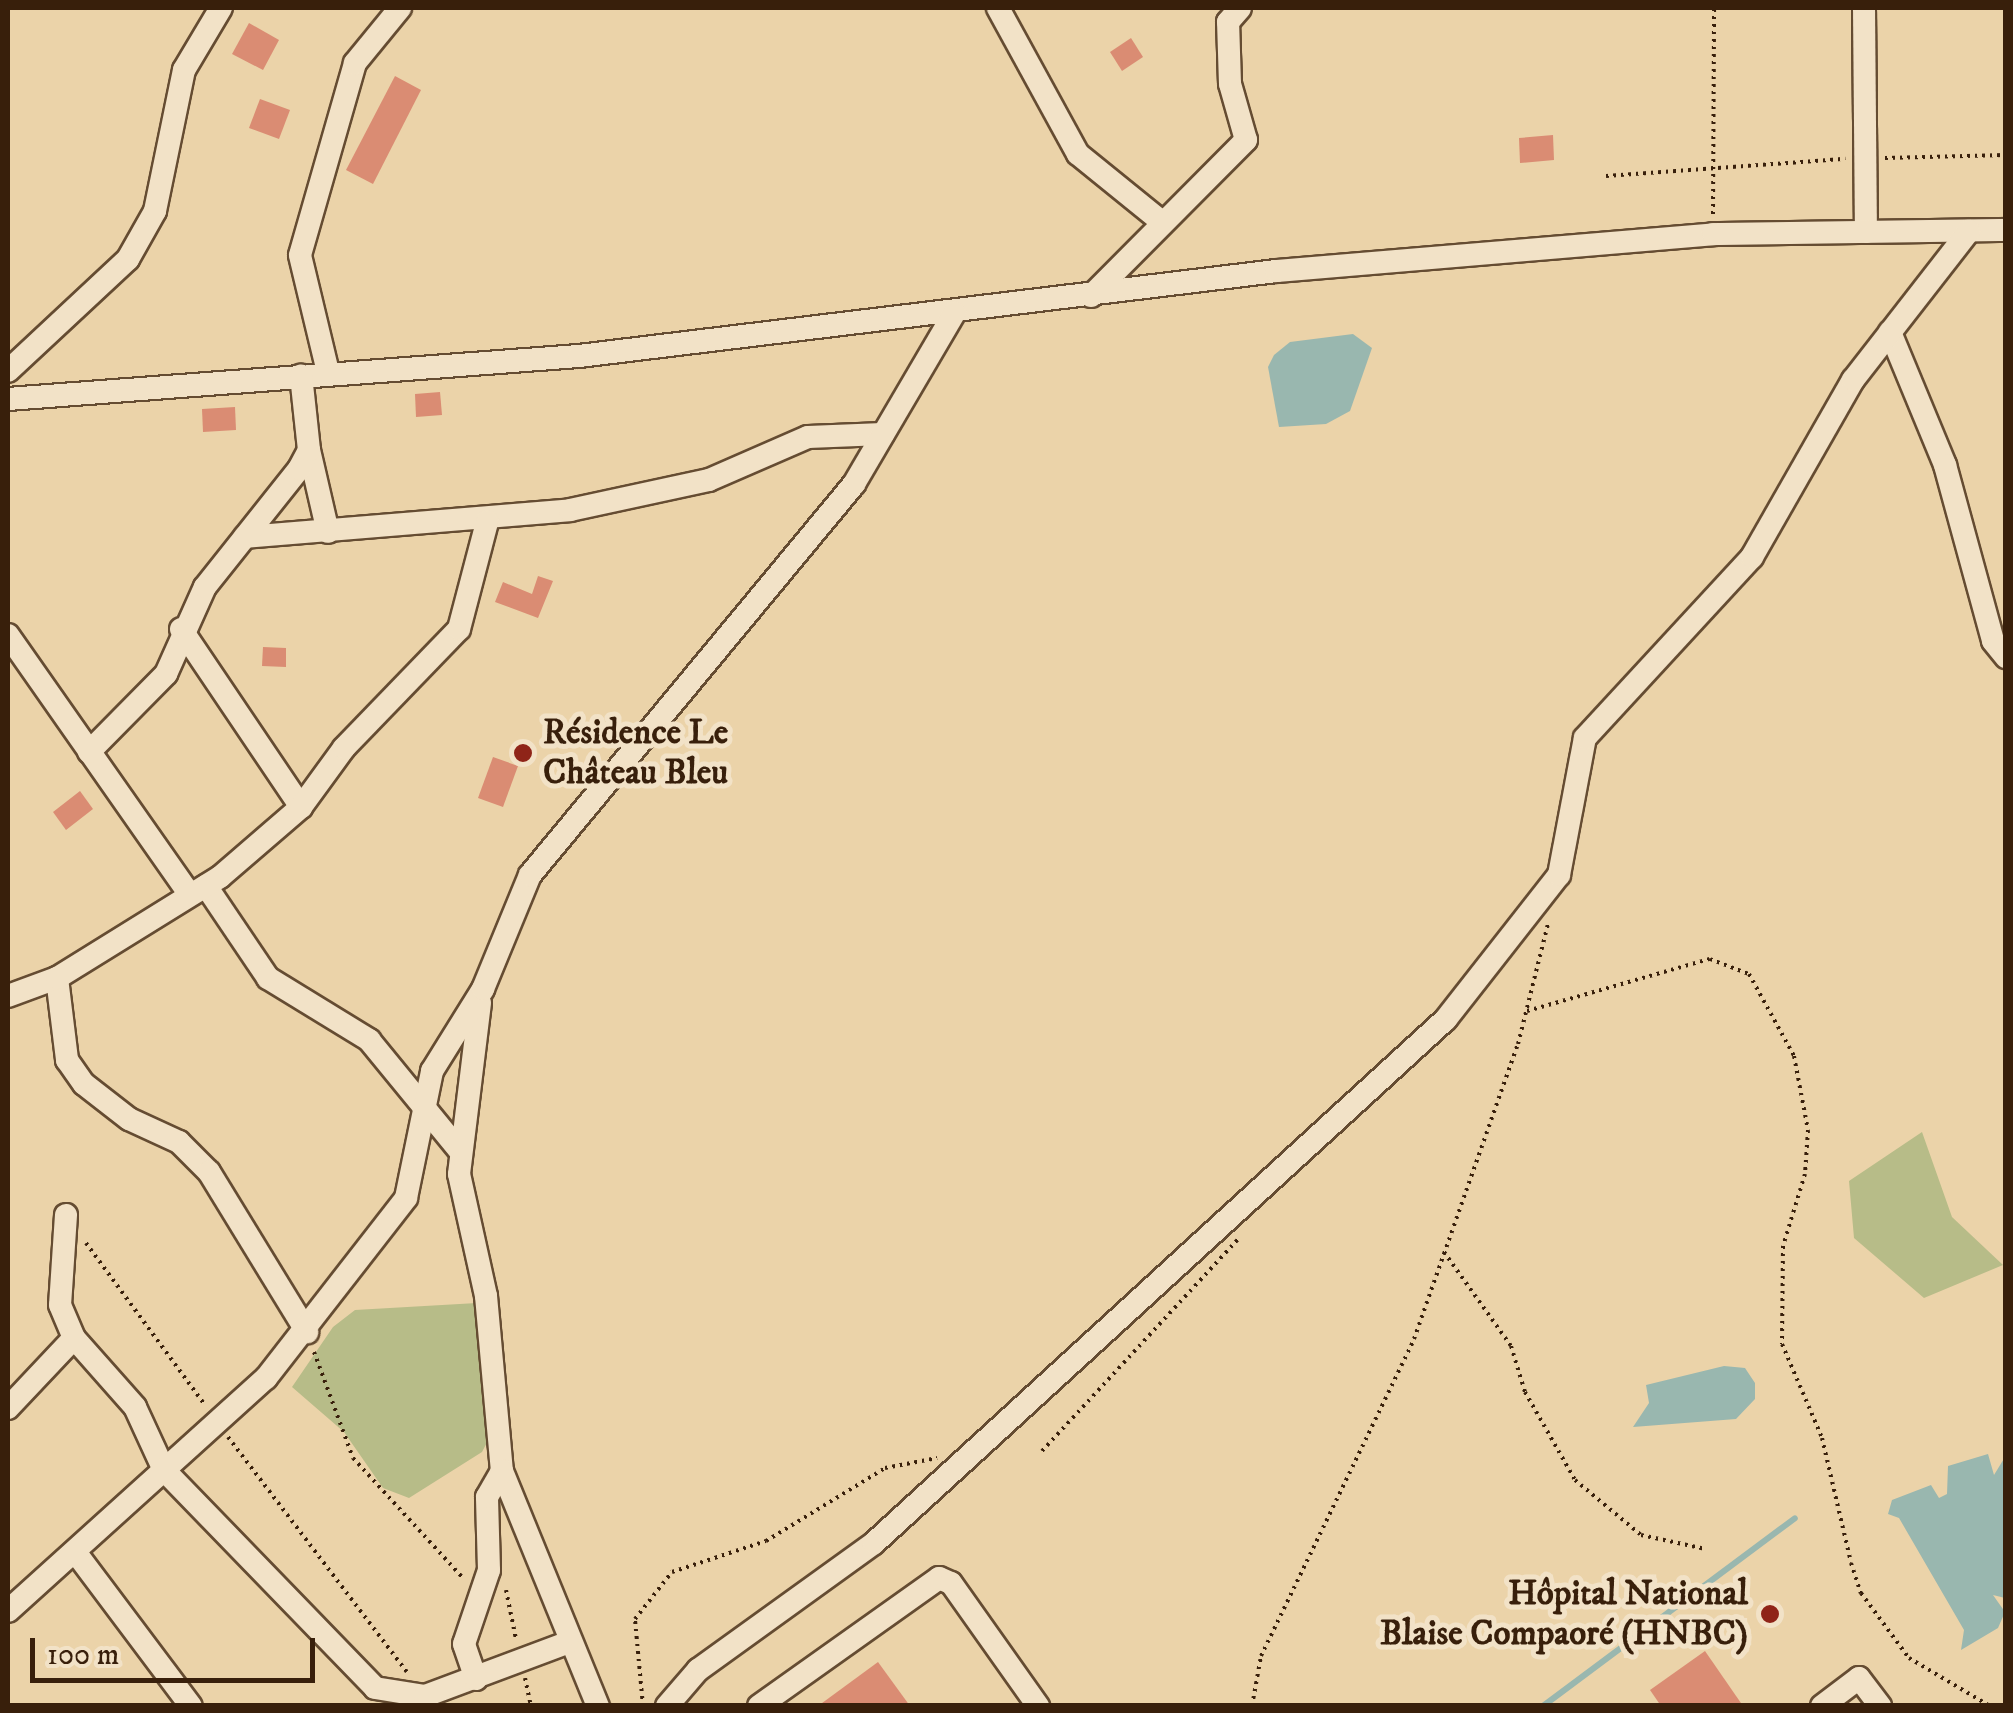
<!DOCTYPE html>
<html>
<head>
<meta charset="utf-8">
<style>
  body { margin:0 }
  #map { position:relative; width:2013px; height:1713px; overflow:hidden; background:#ebd3a9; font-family:"IM FELL DW Pica",serif }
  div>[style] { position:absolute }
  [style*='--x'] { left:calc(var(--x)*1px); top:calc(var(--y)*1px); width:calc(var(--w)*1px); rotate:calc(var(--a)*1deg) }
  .green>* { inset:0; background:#b7bc88 }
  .water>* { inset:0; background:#99b7af }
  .stream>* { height:6px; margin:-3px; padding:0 3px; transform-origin:3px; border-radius:3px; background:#99b7af }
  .building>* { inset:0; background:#da8c73 }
  .path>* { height:4px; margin-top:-2px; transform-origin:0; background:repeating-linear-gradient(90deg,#381f0b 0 2.5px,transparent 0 7.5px) }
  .roads { filter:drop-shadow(2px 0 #654c32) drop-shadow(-2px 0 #654c32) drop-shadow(0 2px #654c32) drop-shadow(0 -2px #654c32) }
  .minor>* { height:22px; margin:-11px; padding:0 11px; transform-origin:11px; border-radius:11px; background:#f2e2c7 }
  .dots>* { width:28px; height:28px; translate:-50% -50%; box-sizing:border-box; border:5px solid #f2e2c7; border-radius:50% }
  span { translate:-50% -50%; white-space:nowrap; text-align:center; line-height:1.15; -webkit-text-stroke:10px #f2e2c7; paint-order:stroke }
  .poi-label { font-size:35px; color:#381f0b; font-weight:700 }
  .left { translate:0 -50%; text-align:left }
  .right { translate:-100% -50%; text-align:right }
  .frame { position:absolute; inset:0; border:10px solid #381f0b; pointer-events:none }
  .scale { position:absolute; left:30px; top:1638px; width:285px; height:45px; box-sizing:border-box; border:5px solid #381f0b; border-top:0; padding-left:12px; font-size:30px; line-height:35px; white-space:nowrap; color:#381f0b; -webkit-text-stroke:8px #f2e2c7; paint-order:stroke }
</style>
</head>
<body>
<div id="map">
  <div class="green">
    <i style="clip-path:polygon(1922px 1132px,1952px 1217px,2003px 1265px,1924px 1298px,1854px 1238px,1849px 1181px)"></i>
    <i style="clip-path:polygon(477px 1303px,494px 1429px,482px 1452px,409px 1498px,383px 1488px,344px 1432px,292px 1387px,333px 1327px,355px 1310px)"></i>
  </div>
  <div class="water">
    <i style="clip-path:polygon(1353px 334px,1372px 348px,1350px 411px,1326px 424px,1279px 427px,1268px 367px,1274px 355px,1290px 342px)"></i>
    <i style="clip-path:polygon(1724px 1366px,1745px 1368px,1755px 1383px,1755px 1399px,1736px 1419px,1633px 1427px,1649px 1403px,1646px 1385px)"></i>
    <i style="clip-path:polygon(1988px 1454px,1994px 1475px,2005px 1457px,2005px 1598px,1993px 1595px,2005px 1612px,1998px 1628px,1961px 1650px,1964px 1630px,1899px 1518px,1888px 1514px,1892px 1500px,1931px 1485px,1939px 1498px,1947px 1494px,1948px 1466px)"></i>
  </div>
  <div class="stream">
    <i style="--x:1543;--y:1706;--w:314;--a:-36.7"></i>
  </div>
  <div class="building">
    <i style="clip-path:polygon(249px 23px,279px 40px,263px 70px,232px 54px)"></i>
    <i style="clip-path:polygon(1131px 38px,1143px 57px,1122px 71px,1110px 52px)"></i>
    <i style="clip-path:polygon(395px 76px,421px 90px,373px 184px,346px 170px)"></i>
    <i style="clip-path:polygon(260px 99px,290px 110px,279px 139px,249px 128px)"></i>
    <i style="clip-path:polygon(1553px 135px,1554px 160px,1520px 163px,1519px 138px)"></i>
    <i style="clip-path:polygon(440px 392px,442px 415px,416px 417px,415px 394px)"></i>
    <i style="clip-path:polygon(235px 407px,236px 430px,203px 432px,202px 409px)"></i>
    <i style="clip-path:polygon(538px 576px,553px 581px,538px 618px,495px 602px,503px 582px,532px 594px)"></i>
    <i style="clip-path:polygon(263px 647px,286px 648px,286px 667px,262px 666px)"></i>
    <i style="clip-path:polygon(493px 757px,518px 766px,503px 807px,478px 798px)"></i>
    <i style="clip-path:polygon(80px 791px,93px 809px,66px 830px,53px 812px)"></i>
    <i style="clip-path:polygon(1705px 1651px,1743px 1706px,1661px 1706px,1650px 1690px)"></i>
    <i style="clip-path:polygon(878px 1662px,910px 1706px,818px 1706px)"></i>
  </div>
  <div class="path">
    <i style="--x:1885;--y:158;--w:121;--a:-1.4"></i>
    <i style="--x:1606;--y:176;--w:240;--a:-4.1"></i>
    <i style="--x:1713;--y:214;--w:206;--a:-89.7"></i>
    <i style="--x:1527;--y:1011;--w:190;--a:-15.9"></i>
    <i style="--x:1710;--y:959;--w:42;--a:21"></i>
    <i style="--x:1749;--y:974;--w:94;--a:61.2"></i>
    <i style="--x:1794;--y:1056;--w:75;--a:79.3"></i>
    <i style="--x:1808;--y:1130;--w:44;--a:93.9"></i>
    <i style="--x:1805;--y:1174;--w:75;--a:107"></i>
    <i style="--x:1783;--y:1246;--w:98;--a:90.6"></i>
    <i style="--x:1782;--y:1344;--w:102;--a:66.9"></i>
    <i style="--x:1822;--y:1438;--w:128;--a:76.9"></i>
    <i style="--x:1851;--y:1563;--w:32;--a:72"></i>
    <i style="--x:1861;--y:1593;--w:81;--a:53.6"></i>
    <i style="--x:1909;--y:1658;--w:94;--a:30.7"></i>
    <i style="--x:86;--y:1243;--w:201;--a:53.7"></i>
    <i style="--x:1444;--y:1252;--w:115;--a:54.5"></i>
    <i style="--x:1511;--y:1346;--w:48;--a:73.1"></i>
    <i style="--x:1525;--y:1392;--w:101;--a:60.4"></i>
    <i style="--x:1575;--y:1480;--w:86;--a:39.8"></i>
    <i style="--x:1641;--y:1535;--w:66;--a:12.3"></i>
    <i style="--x:314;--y:1352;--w:113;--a:69.8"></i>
    <i style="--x:353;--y:1458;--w:163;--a:47.5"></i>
    <i style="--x:228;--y:1437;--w:295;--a:52.7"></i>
    <i style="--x:1042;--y:1451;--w:290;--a:-47.2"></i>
    <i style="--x:506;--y:1590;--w:50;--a:78.5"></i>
    <i style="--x:525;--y:1678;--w:29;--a:78"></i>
    <i style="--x:643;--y:1706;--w:87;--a:-95.3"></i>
    <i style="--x:635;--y:1619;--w:60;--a:-51.8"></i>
    <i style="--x:672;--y:1572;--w:99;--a:-18.3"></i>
    <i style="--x:766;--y:1541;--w:140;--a:-31.5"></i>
    <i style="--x:885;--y:1468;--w:53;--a:-10.9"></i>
    <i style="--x:1252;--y:1706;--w:51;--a:-79.8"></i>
    <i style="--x:1261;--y:1656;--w:352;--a:-64.2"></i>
    <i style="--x:1414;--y:1339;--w:313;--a:-70.6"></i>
    <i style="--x:1518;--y:1044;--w:124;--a:-76"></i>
  </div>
  <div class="roads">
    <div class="minor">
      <i style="--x:998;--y:8;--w:166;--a:61.3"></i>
      <i style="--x:1078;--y:154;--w:108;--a:39"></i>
      <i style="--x:1864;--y:8;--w:224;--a:89.5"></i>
      <i style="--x:1091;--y:296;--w:220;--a:-45.2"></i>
      <i style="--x:1246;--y:140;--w:58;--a:-105.9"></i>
      <i style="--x:1230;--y:84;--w:62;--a:-91.8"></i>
      <i style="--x:1228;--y:22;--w:18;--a:-49"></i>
      <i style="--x:1890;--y:332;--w:144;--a:67.5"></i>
      <i style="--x:1945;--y:465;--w:182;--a:74.7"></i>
      <i style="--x:1993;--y:641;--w:21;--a:51"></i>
      <i style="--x:8;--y:371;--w:164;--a:-43"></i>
      <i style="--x:128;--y:259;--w:55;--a:-60.6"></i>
      <i style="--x:155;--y:211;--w:144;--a:-78.4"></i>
      <i style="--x:184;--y:70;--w:72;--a:-59.2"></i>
      <i style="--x:328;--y:372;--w:120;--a:-103.5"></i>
      <i style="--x:300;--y:255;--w:200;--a:-74"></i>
      <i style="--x:355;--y:63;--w:71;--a:-50.7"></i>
      <i style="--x:8;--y:399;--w:573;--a:-4.31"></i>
      <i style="--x:579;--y:356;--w:702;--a:-6.95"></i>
      <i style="--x:1276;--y:271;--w:439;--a:-4.8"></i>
      <i style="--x:1713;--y:234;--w:293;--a:-0.8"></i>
      <i style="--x:309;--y:450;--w:84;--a:77"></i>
      <i style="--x:245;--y:537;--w:326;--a:-4.7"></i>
      <i style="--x:570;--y:510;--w:142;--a:-12.2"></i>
      <i style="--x:709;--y:480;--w:108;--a:-23.5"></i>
      <i style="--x:808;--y:437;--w:75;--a:-2.3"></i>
      <i style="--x:181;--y:629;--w:215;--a:56"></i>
      <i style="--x:8;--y:635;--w:317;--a:55"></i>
      <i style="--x:89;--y:752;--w:110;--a:-45.4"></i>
      <i style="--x:166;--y:674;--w:95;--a:-65.9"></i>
      <i style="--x:205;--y:587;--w:151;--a:-51.5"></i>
      <i style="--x:299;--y:469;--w:21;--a:-62"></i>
      <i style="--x:309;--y:450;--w:75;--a:-96.1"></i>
      <i style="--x:206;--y:886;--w:111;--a:56"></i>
      <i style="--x:268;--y:978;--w:119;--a:31.5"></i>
      <i style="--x:369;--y:1040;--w:142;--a:50.7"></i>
      <i style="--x:57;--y:978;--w:83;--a:83"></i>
      <i style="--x:67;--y:1060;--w:29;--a:55"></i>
      <i style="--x:84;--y:1084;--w:57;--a:37.9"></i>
      <i style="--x:129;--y:1119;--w:55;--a:24.7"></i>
      <i style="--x:179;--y:1142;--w:42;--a:45"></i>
      <i style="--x:209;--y:1172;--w:188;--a:58.5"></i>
      <i style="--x:8;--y:996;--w:52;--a:-20.2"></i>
      <i style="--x:57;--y:978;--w:192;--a:-31.8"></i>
      <i style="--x:220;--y:877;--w:107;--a:-40.8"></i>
      <i style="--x:301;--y:807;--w:73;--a:-53.9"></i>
      <i style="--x:344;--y:748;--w:165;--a:-46"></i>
      <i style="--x:459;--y:629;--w:111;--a:-75.3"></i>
      <i style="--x:480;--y:1003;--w:172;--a:97"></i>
      <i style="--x:459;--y:1174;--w:125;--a:77.5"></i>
      <i style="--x:486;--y:1296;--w:176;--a:84.8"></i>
      <i style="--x:502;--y:1471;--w:254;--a:67.8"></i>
      <i style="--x:66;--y:1215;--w:90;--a:93.8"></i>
      <i style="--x:60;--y:1305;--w:36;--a:67"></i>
      <i style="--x:74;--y:1338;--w:92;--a:48.5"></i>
      <i style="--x:135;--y:1407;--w:69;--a:65.3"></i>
      <i style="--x:164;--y:1470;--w:303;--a:45.9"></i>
      <i style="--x:375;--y:1688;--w:51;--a:9.1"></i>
      <i style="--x:425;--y:1696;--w:152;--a:-20.5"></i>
      <i style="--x:8;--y:1408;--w:96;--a:-46.7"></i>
      <i style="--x:76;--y:1553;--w:191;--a:53.1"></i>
      <i style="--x:8;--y:1611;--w:348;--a:-42.1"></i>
      <i style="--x:266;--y:1378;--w:228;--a:-52.1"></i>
      <i style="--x:406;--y:1198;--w:130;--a:-78.4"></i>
      <i style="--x:432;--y:1071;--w:97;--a:-58.1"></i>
      <i style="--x:483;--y:989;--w:123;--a:-67.6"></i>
      <i style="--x:530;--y:875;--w:508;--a:-50.35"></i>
      <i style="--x:854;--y:484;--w:199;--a:-59.6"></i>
      <i style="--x:476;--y:1679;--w:37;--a:-109"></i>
      <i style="--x:464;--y:1644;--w:78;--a:-71.3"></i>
      <i style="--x:489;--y:1570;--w:73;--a:-91.6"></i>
      <i style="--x:487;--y:1497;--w:30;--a:-60"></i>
      <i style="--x:667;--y:1706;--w:48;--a:-49.3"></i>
      <i style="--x:698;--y:1670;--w:217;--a:-35.8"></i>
      <i style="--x:874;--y:1543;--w:776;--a:-42.49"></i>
      <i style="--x:1446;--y:1019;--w:183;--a:-51.9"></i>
      <i style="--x:1559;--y:875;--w:139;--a:-79.3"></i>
      <i style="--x:1585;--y:738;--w:246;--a:-47.3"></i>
      <i style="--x:1752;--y:557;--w:204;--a:-60.3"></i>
      <i style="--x:1853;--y:380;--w:189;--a:-52.1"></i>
      <i style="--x:759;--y:1706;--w:221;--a:-35.4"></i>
      <i style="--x:939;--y:1578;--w:13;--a:23"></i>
      <i style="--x:951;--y:1583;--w:151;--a:54.7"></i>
      <i style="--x:1822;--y:1706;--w:46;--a:-37.1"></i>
      <i style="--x:1859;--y:1678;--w:35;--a:53"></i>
    </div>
  </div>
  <div class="dots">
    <i style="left:523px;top:753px;background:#8f2418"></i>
    <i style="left:1770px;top:1614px;background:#8f2418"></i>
  </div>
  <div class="poi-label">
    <span class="left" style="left:543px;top:753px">Résidence Le<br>Château Bleu</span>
    <span class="right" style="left:1748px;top:1614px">Hôpital National<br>Blaise Compaoré (HNBC)</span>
  </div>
  <div class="frame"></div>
  <div class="scale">100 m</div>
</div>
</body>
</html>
